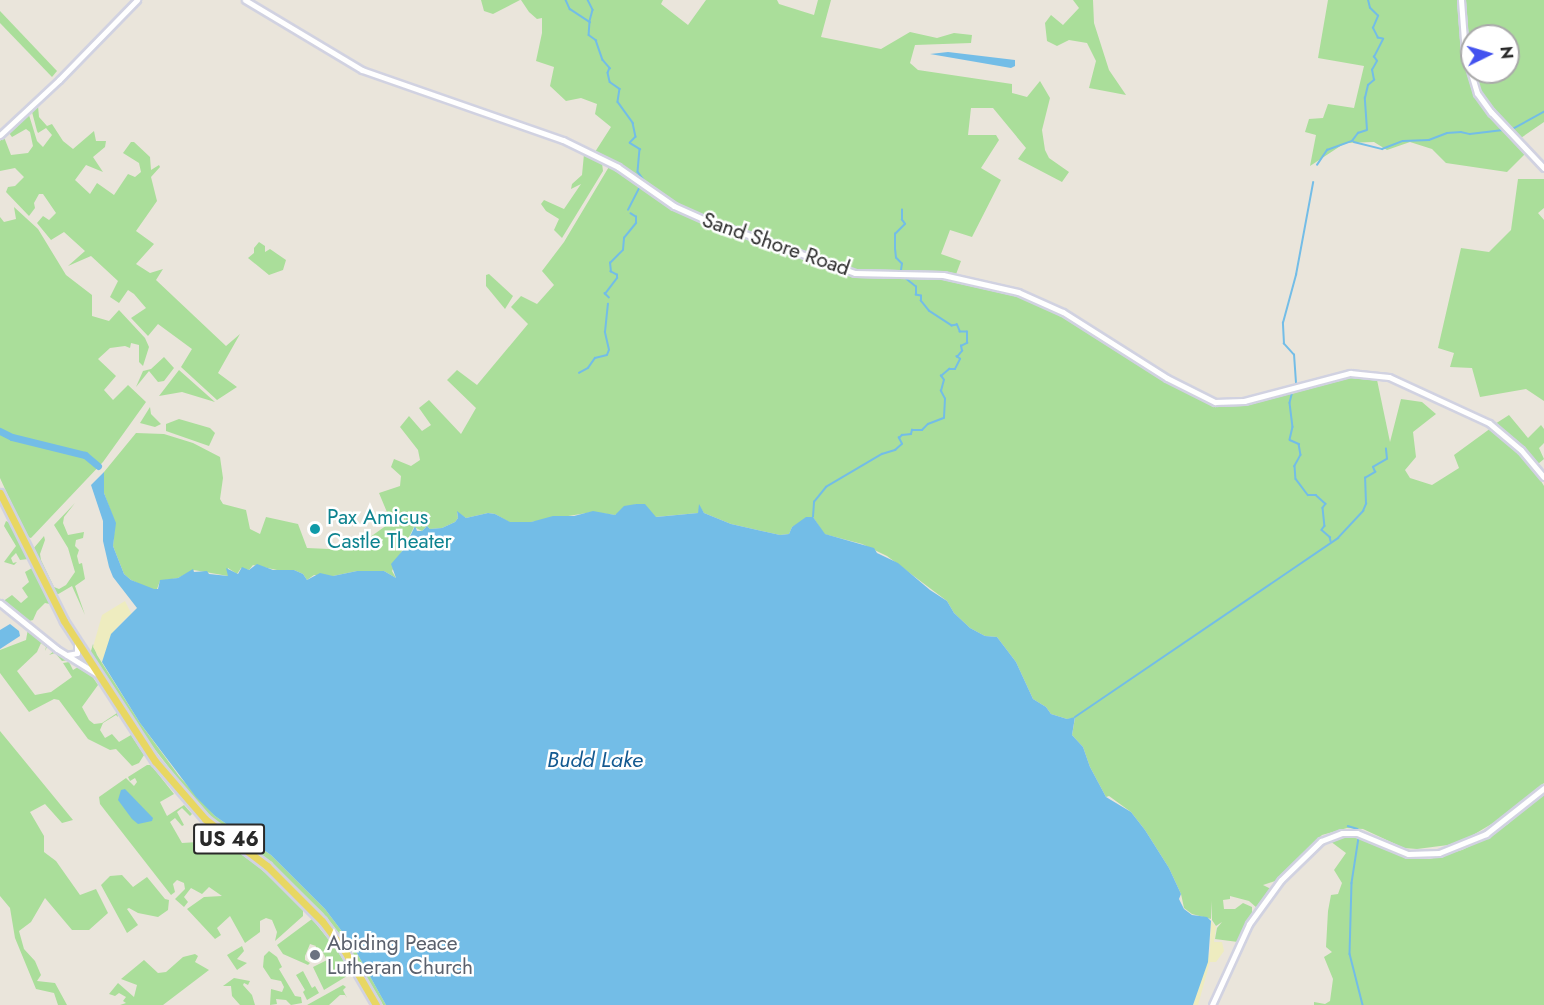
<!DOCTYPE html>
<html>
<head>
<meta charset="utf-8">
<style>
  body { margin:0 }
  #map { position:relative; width:1544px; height:1005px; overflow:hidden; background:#eae5db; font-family:Jost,sans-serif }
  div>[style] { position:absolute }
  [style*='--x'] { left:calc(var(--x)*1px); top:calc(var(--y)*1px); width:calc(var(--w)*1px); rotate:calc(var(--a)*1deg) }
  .green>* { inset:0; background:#aade9a }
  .sand>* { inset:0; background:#eeecbf }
  .water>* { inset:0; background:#73bde7 }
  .stream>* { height:1.5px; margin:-0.75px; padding:0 0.75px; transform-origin:0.75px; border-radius:0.75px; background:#73bde7 }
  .river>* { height:7px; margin:-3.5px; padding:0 3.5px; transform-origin:3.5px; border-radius:3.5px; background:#73bde7 }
  .roads { filter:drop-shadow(2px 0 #d1d2e1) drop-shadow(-2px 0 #d1d2e1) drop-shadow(0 2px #d1d2e1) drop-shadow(0 -2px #d1d2e1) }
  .tertiary>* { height:5px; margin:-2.5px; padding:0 2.5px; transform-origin:2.5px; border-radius:2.5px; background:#fff }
  .primary>* { height:7px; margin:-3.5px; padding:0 3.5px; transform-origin:3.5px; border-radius:3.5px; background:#e8d762 }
  .dots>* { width:16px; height:16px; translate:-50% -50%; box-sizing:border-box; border:3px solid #fff; border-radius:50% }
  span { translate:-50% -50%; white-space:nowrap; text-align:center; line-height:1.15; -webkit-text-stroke:5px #fff; paint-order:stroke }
  .shield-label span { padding:2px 4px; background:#fff; border:2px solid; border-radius:4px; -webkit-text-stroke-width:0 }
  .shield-label { font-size:20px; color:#292929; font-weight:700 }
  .street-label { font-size:21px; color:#292929 }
  .culture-label { font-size:21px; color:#0d838f }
  .left { translate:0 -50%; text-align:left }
  .worship-label { font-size:21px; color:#5b616d }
  .water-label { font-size:22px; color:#145a91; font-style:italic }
  .north { position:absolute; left:1460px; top:24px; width:60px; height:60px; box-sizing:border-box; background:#fff; border:2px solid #a9a9a9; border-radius:50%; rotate:85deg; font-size:16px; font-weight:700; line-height:24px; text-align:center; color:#292929 }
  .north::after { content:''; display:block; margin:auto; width:21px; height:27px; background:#4352ef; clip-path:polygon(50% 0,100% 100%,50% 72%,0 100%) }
</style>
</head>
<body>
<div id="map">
  <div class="green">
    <i style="clip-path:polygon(481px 0,520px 0,493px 14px,484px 11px)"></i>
    <i style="clip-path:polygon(521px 0,663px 0,661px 4px,688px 25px,706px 0,777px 0,779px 4px,814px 15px,818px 0,831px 0,821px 37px,881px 49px,910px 32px,937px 38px,954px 33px,972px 35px,971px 43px,915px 45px,910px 63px,918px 70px,1012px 84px,1012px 93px,1027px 97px,1040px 81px,1050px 98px,1042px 130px,1045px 150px,1049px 158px,1069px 172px,1062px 182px,1018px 159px,1026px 148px,993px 108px,971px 108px,968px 135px,996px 135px,999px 140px,981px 168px,1001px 180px,972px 237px,950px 230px,941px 254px,961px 261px,955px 277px,1049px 305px,1214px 402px,1240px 402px,1344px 375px,1376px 375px,1390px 442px,1401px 399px,1422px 402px,1436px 414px,1413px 432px,1416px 457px,1405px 470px,1410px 478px,1432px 485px,1459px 468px,1454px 455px,1491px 428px,1509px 443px,1533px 468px,1544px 486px,1544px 783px,1505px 816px,1468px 838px,1448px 845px,1417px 849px,1404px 848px,1363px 829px,1347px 828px,1322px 835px,1275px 881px,1263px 885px,1271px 889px,1257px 908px,1249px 901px,1230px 896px,1230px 899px,1223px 900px,1224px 909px,1235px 909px,1243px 903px,1252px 907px,1252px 915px,1238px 942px,1215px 939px,1217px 928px,1222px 922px,1216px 926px,1212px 920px,1212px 901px,1211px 919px,1192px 914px,1184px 908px,1181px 894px,1169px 868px,1145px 830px,1131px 812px,1109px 796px,1106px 797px,1090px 767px,1083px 747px,1072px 735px,1075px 718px,1067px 719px,1051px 714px,1046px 707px,1033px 699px,1016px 662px,997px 637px,985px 636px,970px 628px,954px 613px,947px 601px,887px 556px,862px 544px,824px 534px,813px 517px,792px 527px,789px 534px,780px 535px,731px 524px,704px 513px,700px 507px,698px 513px,655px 517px,636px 504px,615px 515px,593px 512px,531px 522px,509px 522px,495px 514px,488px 513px,466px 518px,457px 512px,458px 518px,455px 522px,442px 528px,430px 529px,427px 526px,422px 531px,414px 527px,392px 571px,396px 578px,384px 571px,357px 571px,333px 576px,314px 575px,307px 580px,303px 574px,294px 570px,277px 570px,253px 565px,249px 570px,241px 568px,237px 574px,228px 568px,228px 576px,194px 570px,178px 578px,160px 581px,157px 589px,150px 589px,131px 580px,124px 574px,113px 546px,115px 523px,104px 493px,104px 472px,136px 433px,164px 434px,193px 443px,220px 457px,223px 478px,220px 499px,223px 504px,246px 510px,250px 529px,260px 534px,266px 517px,298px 524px,307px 548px,329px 549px,359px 545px,387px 525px,389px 517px,379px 493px,400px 486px,401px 476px,391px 467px,394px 459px,411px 466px,420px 460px,418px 450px,400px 427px,409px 416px,422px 431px,431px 425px,419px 408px,429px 400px,461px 434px,476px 408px,447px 380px,457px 370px,477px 385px,528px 324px,511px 307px,521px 296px,537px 304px,554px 285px,542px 271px,564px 242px,613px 160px,595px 152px,611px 127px,595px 114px,597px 104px,581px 98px,566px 101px,550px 86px,554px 67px,536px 61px,542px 33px,542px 18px,537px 19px,529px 12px)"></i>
    <i style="clip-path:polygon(1073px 0,1093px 0,1094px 23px,1109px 70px,1126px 95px,1089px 88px,1096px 61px,1087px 43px,1069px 40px,1057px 46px,1047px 41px,1045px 23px,1051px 15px,1063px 25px,1079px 8px)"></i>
    <i style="clip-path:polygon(evenodd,1328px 0,1544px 0,1544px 122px,1518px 140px,1528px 151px,1507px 172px,1446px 163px,1432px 149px,1410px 142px,1387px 150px,1374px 142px,1345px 143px,1310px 166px,1316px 135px,1305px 132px,1309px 119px,1323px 118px,1328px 104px,1354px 108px,1364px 66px,1318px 58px,1328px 0,1472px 36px,1508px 36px,1508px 72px,1472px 72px,1472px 36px)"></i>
    <i style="clip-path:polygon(0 11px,57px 71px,52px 77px,0 23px)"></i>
    <i style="clip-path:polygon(38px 106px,39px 117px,47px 126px,52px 124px,63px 141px,73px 149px,94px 131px,96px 141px,106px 141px,105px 147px,93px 157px,103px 172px,86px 165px,75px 180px,90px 194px,97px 183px,114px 195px,128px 174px,135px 177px,141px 172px,139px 163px,123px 153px,131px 142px,134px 142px,150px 157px,151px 170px,159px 165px,160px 167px,151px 177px,157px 201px,136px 231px,154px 244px,136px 264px,150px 273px,163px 269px,156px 280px,226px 346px,240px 334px,218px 373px,237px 387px,217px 400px,181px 367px,192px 349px,158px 324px,148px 336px,131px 318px,146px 308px,134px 294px,128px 290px,119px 303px,110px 297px,118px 281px,91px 256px,68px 266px,85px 251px,64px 232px,51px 240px,37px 223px,43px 216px,49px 220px,56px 213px,43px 194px,39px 194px,34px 203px,35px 208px,29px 216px,6px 192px,8px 187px,15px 186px,24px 177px,15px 168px,0 171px,0 141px,4px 137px,11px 155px,28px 153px,33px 146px,30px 132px,26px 129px,12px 137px,9px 133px,29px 115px,37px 141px,43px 147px,52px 135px,46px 128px,38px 133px,37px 131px,32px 112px)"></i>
    <i style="clip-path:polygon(584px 154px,602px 163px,603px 171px,562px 238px,554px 230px,559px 219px,546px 211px,541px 204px,544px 200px,564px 209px,581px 184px,571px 189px,572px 184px,582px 175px)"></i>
    <i style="clip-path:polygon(1518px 179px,1544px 179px,1544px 208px,1538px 213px,1544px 220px,1544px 401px,1526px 389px,1480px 397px,1472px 368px,1450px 367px,1454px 353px,1438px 348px,1461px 248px,1489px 252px,1511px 230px)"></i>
    <i style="clip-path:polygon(14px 207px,38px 229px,66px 275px,92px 295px,92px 316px,109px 321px,119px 310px,145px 338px,149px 347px,143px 366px,139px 362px,139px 345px,131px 343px,130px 348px,125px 346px,110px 348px,98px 359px,116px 376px,104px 390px,113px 400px,128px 385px,146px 402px,103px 462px,31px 538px,27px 537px,0 478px,0 217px,4px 222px,16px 219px)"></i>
    <i style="clip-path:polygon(259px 242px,265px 246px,265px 252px,270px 249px,286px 260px,283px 270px,269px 275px,248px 258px,254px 253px,254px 248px)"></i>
    <i style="clip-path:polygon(489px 274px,513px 296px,505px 309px,486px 286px,486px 275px)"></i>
    <i style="clip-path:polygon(164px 357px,174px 368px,164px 381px,158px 382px,149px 371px,136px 387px,143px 371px,151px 369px)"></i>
    <i style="clip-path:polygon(179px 370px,215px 402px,182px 392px,159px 396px)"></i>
    <i style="clip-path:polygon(150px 407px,151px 414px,161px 424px,155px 427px,140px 423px)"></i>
    <i style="clip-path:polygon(1509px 415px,1528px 438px,1541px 425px,1544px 429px,1544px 443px,1539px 448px,1544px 459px,1538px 464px,1495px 424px)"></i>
    <i style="clip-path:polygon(179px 419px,210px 428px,215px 433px,209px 446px,166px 431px,166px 424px)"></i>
    <i style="clip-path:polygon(75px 503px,64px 517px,63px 523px,68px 535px,84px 532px,83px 538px,76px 540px,75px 546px,79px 550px,77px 556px,79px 564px,82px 563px,85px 579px,75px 586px,85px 615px,72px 586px,55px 596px,33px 549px,44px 536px,45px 540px,40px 554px,41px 560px,54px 587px,59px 589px,66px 585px,75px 572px,68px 548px,54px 525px)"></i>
    <i style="clip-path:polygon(6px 521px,10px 523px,28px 559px,20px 560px,16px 553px,11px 558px,13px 563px,17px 562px,14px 565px,4px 562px,16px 546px,4px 526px)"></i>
    <i style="clip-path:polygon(32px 568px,50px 604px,45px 603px,37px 611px,33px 620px,29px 621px,2px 602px,12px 595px,21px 603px,28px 597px,22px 588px,29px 582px,25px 572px)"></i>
    <i style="clip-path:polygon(28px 629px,48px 645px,45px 651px,46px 647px,41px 643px,37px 652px,17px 671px,35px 695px,51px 692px,72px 677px,63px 663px,69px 662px,73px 670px,78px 667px,69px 660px,62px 661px,55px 653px,49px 655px,54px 651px,55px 651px,88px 670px,98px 685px,82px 707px,89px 720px,94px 724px,102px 723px,117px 713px,118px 717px,116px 715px,103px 723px,100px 730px,105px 738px,112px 734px,119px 742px,131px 735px,144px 755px,139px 763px,132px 766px,116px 749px,110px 750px,88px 739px,59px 700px,54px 699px,29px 712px,0 673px,0 650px,26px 640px)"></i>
    <i style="clip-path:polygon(93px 644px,97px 655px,140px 723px,179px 776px,215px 816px,271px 855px,325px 909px,353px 946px,386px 1005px,383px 1005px,346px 942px,323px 913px,274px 865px,213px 819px,185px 788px,149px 742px,89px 651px,91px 651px)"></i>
    <i style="clip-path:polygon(0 731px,73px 820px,62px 823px,45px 804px,30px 812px,44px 836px,44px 852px,56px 861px,80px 895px,96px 889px,108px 913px,89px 930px,72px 930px,45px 898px,31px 922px,19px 931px,24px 949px,35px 961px,41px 975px,37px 981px,55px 983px,67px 1005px,58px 1005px,54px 993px,36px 989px,15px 938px,10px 908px,0 896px)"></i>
    <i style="clip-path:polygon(147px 765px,151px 765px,174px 794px,160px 802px,167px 816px,184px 805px,192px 814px,190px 816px,182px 808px,177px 812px,184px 825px,182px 826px,175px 818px,170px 822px,182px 843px,198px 842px,207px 834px,214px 835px,259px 867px,303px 909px,303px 916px,275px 941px,277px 932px,272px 920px,266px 918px,260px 921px,260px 932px,245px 943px,230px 916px,217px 928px,221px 935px,215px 939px,187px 909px,204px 897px,222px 896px,209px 887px,202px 894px,191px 888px,184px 897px,188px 902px,184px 907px,175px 899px,185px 889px,184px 883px,177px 880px,173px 884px,175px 892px,171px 895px,100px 804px,99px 797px,126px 778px,134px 786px,137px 782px,135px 778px,130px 781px,128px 777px)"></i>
    <i style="clip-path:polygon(1544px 791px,1544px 1005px,1314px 1005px,1314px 1002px,1325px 1004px,1330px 1001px,1333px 979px,1324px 957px,1332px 952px,1326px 947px,1328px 911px,1331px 895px,1338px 894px,1342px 883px,1334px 870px,1346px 853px,1330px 841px,1340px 837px,1362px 837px,1407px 859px,1430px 859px,1462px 850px,1486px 838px,1508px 824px)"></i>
    <i style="clip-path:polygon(122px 875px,133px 887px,147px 877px,165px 899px,169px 900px,168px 910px,158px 917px,138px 913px,129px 908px,127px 909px,138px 925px,127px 933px,101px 885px,110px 876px)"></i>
    <i style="clip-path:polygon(312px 919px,337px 950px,350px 971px,347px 976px,324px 990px,313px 967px,327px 960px,322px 951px,314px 951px,316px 946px,310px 944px,305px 956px,305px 960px,310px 963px,308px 965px,283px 954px,277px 945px)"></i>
    <i style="clip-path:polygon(242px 946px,244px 951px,237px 959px,247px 963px,237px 970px,227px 955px)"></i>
    <i style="clip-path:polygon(269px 951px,277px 957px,282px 967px,279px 969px,295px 996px,301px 997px,302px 1003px,291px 1005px,286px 1000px,276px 999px,277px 1004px,270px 1005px,271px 989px,282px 992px,284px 987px,281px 981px,271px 979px,263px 967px,264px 956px)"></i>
    <i style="clip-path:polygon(195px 954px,198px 956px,195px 962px,209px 970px,163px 1005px,120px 1005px,126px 1003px,123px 1001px,126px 997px,119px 993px,115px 996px,109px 994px,118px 983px,134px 997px,137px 985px,121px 979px,144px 960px,158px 973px,166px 972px,183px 957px)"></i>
    <i style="clip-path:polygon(303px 971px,312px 988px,315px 986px,319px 993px,307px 1000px,303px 992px,305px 990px,296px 975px)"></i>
    <i style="clip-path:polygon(234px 978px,250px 981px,248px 985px,244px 983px,243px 985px,252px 995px,255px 1005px,240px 1005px,232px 996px,231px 986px,223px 986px)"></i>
    <i style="clip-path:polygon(343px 985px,346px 987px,343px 990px,347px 998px,345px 995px,340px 995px,329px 1005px,307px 1005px)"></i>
  </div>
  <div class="sand">
    <i style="clip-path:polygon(125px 601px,132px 615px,127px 617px,115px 630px,102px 662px,93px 647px,102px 615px)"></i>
    <i style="clip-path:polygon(1211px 921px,1216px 927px,1214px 942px,1222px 942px,1224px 951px,1216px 962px,1210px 962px,1198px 1005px,1193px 1005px,1210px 951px)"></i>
  </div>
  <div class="water">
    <i style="clip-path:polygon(948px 52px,1015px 60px,1015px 66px,1011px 68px,930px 54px)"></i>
    <i style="clip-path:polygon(104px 472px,104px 493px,116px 523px,113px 546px,124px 574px,131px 580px,154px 589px,158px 589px,160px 580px,178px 578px,193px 569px,194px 572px,207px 571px,209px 574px,228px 576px,226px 568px,238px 574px,242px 567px,249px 570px,257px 564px,273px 570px,294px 570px,303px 574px,307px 580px,320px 573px,333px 576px,357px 571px,384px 571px,396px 578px,391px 564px,404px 549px,415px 526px,417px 531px,422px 531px,427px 526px,430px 529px,442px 528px,455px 522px,458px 518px,457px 511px,466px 518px,488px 513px,495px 514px,510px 522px,531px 522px,553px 516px,574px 516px,593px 511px,615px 515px,624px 506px,636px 504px,645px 504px,656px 517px,698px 513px,699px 504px,704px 513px,731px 524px,780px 535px,789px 534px,792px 527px,806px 517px,813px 517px,825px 534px,874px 548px,877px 553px,898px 563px,930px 590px,947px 601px,954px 613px,970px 628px,985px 636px,997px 637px,1016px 662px,1033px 699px,1046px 707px,1051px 714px,1067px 719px,1075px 717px,1072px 735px,1083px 747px,1090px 767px,1106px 797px,1131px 812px,1145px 830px,1169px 868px,1181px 894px,1179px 899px,1184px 909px,1192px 915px,1207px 917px,1211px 921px,1208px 962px,1193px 1005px,386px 1005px,353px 946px,325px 909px,271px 855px,215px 816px,196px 797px,140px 723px,102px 662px,111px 634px,137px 608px,113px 577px,109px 567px,103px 541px,103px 521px,91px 485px)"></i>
    <i style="clip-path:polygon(10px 624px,19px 631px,20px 636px,0 649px,0 630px)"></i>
    <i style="clip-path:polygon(125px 789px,153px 818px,152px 821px,138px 824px,132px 819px,118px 800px,121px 790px)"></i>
  </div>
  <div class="stream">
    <i style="--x:566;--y:0;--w:10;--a:66"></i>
    <i style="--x:570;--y:9;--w:24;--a:33"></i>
    <i style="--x:590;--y:22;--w:13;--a:94"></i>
    <i style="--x:589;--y:35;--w:9;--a:36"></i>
    <i style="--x:596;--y:40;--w:21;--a:71"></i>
    <i style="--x:603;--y:60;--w:11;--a:49"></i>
    <i style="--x:610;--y:68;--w:5;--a:112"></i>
    <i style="--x:608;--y:73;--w:9;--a:77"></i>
    <i style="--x:610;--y:82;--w:12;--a:35"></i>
    <i style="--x:620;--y:89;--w:13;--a:99"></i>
    <i style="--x:618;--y:102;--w:26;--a:54"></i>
    <i style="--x:633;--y:123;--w:14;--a:78"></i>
    <i style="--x:636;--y:137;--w:8;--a:135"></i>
    <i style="--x:630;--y:143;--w:12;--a:31"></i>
    <i style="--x:640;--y:149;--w:23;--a:95"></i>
    <i style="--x:638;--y:172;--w:10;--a:53"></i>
    <i style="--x:588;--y:0;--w:11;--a:63"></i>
    <i style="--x:593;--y:10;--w:11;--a:105"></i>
    <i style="--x:1511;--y:130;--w:38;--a:-29"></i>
    <i style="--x:1354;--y:142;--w:29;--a:14"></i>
    <i style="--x:1382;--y:149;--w:22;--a:-21"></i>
    <i style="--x:1403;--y:141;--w:26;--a:-2"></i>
    <i style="--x:1429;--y:140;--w:19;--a:-21"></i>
    <i style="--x:1447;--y:133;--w:14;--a:-4"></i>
    <i style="--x:1461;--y:132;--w:9;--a:13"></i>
    <i style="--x:1470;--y:134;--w:33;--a:-7"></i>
    <i style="--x:1317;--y:165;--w:18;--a:-56"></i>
    <i style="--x:1327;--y:150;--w:27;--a:-20"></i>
    <i style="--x:1352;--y:141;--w:10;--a:-53"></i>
    <i style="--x:1358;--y:133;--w:9;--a:-18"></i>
    <i style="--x:1367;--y:130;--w:32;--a:-94"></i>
    <i style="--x:1365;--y:98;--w:13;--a:-77"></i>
    <i style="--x:1368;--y:85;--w:8;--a:-40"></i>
    <i style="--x:1374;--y:80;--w:10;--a:-101"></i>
    <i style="--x:1372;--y:70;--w:10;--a:-61"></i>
    <i style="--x:1377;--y:61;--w:5;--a:-127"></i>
    <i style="--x:1374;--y:57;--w:20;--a:-63"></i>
    <i style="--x:1383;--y:39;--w:5;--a:-169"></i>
    <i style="--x:1378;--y:38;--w:11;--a:-117"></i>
    <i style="--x:1373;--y:28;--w:13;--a:-67"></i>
    <i style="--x:1378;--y:16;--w:11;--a:-135"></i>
    <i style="--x:1370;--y:8;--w:8;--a:-104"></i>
    <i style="--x:628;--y:210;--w:27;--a:-63"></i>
    <i style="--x:901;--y:270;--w:6;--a:-81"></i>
    <i style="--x:902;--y:264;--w:8;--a:-135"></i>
    <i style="--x:896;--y:258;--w:9;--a:-96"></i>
    <i style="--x:895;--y:249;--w:15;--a:-90"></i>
    <i style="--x:895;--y:234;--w:14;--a:-45"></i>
    <i style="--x:905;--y:224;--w:5;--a:-127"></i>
    <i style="--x:902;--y:220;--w:10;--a:-90"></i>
    <i style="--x:609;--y:298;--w:6;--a:-135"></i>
    <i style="--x:605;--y:294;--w:20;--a:-53"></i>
    <i style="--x:617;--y:278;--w:3;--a:-90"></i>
    <i style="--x:617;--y:275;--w:7;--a:-153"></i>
    <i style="--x:611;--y:272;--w:9;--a:-96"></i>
    <i style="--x:610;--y:263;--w:18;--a:-45"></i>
    <i style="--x:623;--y:250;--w:12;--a:-85"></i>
    <i style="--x:624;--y:238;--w:19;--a:-51"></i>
    <i style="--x:636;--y:223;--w:6;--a:-90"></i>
    <i style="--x:636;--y:217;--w:6;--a:-149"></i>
    <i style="--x:579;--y:373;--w:10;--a:-29"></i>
    <i style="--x:588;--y:368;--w:12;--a:-55"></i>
    <i style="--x:595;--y:358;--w:12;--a:-14"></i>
    <i style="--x:607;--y:355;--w:5;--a:-68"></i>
    <i style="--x:609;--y:350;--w:18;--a:-103"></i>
    <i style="--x:605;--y:332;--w:28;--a:-84"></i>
    <i style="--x:1296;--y:383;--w:28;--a:-94"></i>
    <i style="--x:1294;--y:355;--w:15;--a:-132"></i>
    <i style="--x:1284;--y:344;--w:21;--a:-93"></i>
    <i style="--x:1283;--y:323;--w:50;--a:-74.8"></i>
    <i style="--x:1296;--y:275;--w:94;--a:-79.5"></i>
    <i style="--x:1293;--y:391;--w:12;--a:104"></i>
    <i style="--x:1290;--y:403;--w:24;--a:83"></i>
    <i style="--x:1293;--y:427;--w:13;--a:103"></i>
    <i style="--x:1290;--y:440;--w:10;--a:24"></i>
    <i style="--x:1299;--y:444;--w:11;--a:80"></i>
    <i style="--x:1301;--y:455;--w:13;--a:119"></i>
    <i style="--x:1295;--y:466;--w:13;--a:86"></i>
    <i style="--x:1296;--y:479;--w:20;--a:53"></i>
    <i style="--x:1308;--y:495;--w:8;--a:0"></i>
    <i style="--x:1316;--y:495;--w:13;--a:42"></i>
    <i style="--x:1326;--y:504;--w:5;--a:127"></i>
    <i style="--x:1323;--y:508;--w:18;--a:84"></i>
    <i style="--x:1325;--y:526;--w:5;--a:127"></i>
    <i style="--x:1322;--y:530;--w:11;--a:41"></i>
    <i style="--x:1330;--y:537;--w:4;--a:76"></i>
    <i style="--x:813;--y:517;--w:15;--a:-86"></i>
    <i style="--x:814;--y:502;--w:19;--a:-51"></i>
    <i style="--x:826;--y:487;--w:65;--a:-30.5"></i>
    <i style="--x:882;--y:454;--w:14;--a:-17"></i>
    <i style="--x:895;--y:450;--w:9;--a:-41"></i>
    <i style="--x:902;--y:444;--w:7;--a:-117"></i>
    <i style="--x:899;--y:438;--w:4;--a:-45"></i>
    <i style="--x:902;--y:435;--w:9;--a:-6"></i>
    <i style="--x:911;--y:434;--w:4;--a:-76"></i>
    <i style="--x:912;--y:430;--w:10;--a:0"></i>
    <i style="--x:922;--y:430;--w:8;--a:-45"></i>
    <i style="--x:928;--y:424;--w:17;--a:-21"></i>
    <i style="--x:944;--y:418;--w:19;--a:-87"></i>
    <i style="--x:945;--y:399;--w:9;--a:-117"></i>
    <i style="--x:941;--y:391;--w:11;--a:-75"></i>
    <i style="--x:944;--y:380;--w:5;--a:-127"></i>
    <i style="--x:941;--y:376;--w:11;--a:-41"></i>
    <i style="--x:949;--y:369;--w:6;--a:0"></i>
    <i style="--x:955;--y:369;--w:11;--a:-63"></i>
    <i style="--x:960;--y:359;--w:4;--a:-146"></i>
    <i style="--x:957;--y:357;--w:8;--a:-50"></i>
    <i style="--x:962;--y:351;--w:5;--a:-101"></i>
    <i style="--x:961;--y:346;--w:7;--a:-27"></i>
    <i style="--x:967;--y:343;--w:11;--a:-90"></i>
    <i style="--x:967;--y:332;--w:7;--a:180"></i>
    <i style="--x:960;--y:332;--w:8;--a:-113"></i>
    <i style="--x:957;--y:325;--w:5;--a:169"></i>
    <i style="--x:952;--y:326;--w:27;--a:-147"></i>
    <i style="--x:929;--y:311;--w:13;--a:-129"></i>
    <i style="--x:921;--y:301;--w:5;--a:-90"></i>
    <i style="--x:921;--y:296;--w:5;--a:-169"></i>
    <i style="--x:916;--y:295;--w:8;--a:-90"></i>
    <i style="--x:916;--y:287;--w:14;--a:-141"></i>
    <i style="--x:1075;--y:717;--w:318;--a:-34.2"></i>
    <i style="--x:1338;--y:538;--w:37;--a:-47"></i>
    <i style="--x:1363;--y:511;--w:8;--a:-67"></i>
    <i style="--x:1366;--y:504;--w:26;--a:-92"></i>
    <i style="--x:1365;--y:478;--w:12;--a:-31"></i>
    <i style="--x:1375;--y:472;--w:5;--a:-112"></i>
    <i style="--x:1373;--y:467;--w:16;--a:-30"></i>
    <i style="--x:1387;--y:459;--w:10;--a:-96"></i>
    <i style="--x:1348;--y:826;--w:10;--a:17"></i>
    <i style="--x:1359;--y:838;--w:46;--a:98.8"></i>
    <i style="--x:1352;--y:883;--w:71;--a:91.6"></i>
    <i style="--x:1350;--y:954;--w:53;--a:75.7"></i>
  </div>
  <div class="river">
    <i style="--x:0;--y:431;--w:13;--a:27"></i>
    <i style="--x:12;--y:437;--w:75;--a:13.9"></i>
    <i style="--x:85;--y:455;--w:17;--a:40"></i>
  </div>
  <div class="roads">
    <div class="tertiary">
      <i style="--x:245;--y:0;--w:136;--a:30.9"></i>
      <i style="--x:362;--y:70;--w:213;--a:19.2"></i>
      <i style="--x:563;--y:140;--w:61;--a:26.1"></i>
      <i style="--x:618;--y:167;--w:68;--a:34.9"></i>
      <i style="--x:674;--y:206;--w:35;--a:24"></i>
      <i style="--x:706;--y:220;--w:158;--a:19.6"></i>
      <i style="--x:855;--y:273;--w:88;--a:1.3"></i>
      <i style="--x:943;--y:275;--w:77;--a:12.8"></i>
      <i style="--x:1018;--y:292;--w:49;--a:24"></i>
      <i style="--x:1063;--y:312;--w:123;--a:32.4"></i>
      <i style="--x:1167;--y:378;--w:54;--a:26.6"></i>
      <i style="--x:1215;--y:402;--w:29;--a:-2"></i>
      <i style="--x:1244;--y:401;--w:110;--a:-14.8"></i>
      <i style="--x:1350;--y:373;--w:39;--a:6"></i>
      <i style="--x:1389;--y:377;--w:110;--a:24.7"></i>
      <i style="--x:1489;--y:423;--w:42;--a:40.2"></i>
      <i style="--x:1521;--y:450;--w:35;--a:50"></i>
      <i style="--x:1461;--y:0;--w:53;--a:85.7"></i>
      <i style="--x:1465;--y:53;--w:42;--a:73.3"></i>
      <i style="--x:1477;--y:93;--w:24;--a:54"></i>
      <i style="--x:1491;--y:112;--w:77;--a:46.6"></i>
      <i style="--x:0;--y:135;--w:81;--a:-43"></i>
      <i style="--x:59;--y:80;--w:112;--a:-45.7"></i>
      <i style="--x:0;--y:603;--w:73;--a:38.9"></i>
      <i style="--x:57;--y:649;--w:47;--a:32"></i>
      <i style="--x:67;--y:655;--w:10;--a:-11"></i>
      <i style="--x:77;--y:653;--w:10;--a:-90"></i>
      <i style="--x:1212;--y:1005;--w:89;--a:-65.4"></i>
      <i style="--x:1249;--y:924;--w:54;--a:-54"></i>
      <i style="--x:1281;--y:880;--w:56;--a:-44.3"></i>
      <i style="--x:1321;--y:841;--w:22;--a:-21"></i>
      <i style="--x:1342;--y:833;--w:15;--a:0"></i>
      <i style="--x:1357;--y:833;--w:55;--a:22.4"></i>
      <i style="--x:1408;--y:854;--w:31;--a:-2"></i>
      <i style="--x:1439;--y:853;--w:51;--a:-22"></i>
      <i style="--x:1486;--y:834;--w:74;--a:-38.4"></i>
    </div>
    <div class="primary">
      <i style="--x:0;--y:493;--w:143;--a:63.4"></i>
      <i style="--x:64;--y:621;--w:167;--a:57"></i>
      <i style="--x:155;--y:761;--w:77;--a:49.2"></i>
      <i style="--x:205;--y:819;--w:78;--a:37.2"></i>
      <i style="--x:267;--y:866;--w:78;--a:45"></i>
      <i style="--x:322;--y:921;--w:36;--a:53"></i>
      <i style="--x:344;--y:950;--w:64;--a:59.8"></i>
    </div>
  </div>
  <div class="dots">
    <i style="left:315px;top:529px;background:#0f9aa8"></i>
    <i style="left:315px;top:955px;background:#6b7280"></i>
  </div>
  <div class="shield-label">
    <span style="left:229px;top:839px">US 46</span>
  </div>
  <div class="street-label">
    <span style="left:776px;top:244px;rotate:19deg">Sand Shore Road</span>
  </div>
  <div class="culture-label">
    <span class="left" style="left:327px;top:529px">Pax Amicus<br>Castle Theater</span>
  </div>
  <div class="worship-label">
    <span class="left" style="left:327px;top:955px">Abiding Peace<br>Lutheran Church</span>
  </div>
  <div class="water-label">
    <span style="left:595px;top:760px">Budd Lake</span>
  </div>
  <div class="north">N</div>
</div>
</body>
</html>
